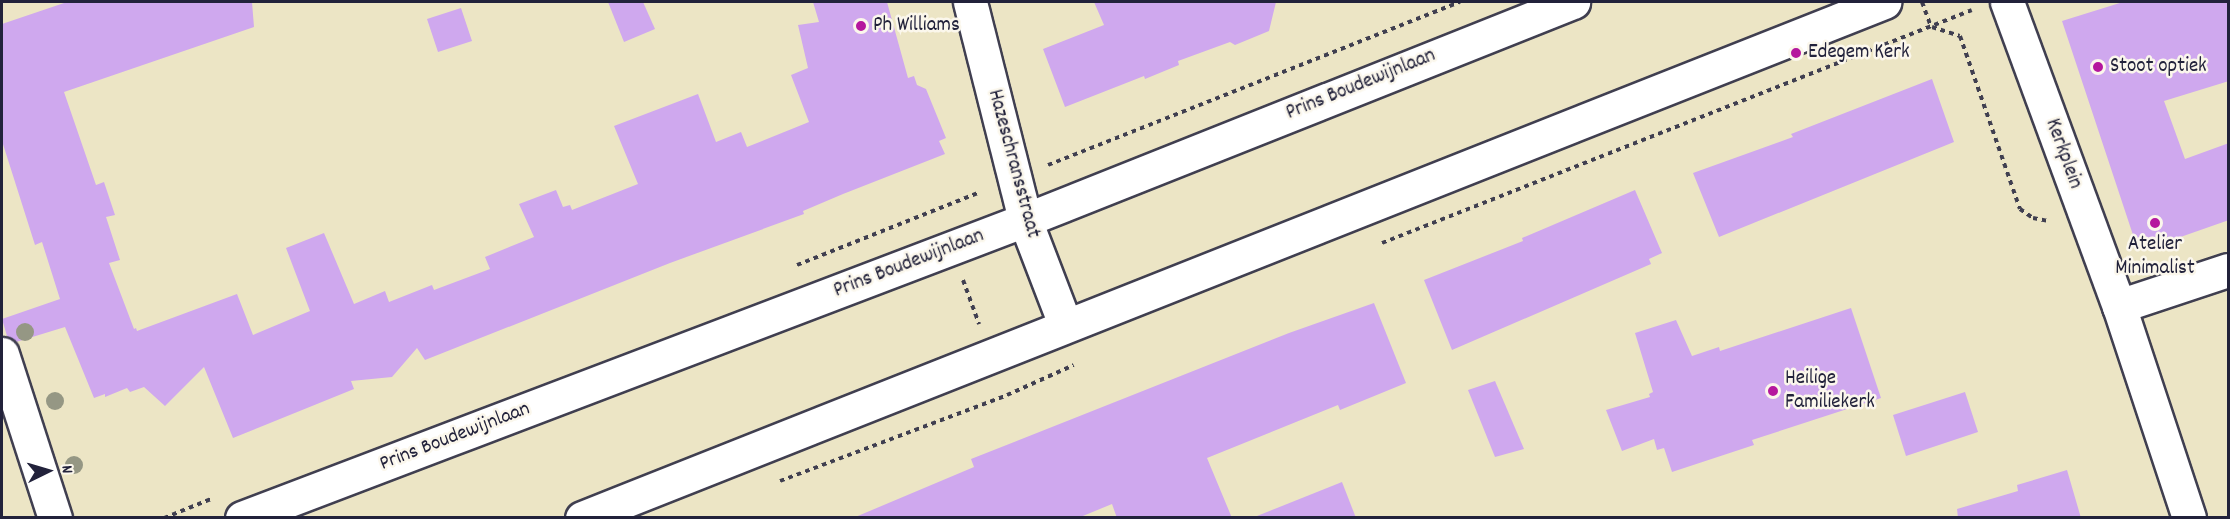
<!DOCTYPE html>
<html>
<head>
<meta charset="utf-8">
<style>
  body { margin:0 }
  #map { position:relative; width:2230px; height:519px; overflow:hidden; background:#ece5c5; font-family:Dekko,sans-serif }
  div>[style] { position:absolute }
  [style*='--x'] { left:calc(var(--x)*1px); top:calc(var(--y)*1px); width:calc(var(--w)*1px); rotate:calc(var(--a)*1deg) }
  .building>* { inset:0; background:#cfa8ee }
  .path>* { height:4px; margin-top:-2px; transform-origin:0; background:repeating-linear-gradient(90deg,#403f50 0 4.5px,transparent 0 9px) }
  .roads { filter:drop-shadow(2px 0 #403f50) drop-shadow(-2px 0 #403f50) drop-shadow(0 2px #403f50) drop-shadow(0 -2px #403f50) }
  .street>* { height:33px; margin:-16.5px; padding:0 16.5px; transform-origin:16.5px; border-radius:16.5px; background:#fff }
  .secondary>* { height:33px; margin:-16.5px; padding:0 16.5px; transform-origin:16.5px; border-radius:16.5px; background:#fff }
  .trees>* { width:18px; height:18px; margin:-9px; border-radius:50%; background:#959784 }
  .dots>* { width:16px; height:16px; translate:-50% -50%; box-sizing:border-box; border:3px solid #fbf7ec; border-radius:50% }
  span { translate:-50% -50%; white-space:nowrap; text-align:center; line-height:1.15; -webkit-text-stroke:5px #fbf7ec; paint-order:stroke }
  .poi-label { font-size:21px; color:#22223b }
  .left { translate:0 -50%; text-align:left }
  .street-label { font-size:21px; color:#22223b }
  .frame { position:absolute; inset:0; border:3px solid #22223b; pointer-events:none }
  .north { position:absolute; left:18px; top:441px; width:60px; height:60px; -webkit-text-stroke:4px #fbf7ec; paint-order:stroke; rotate:85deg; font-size:16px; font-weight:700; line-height:24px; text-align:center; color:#22223b }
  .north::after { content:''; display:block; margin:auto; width:21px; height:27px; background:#22223b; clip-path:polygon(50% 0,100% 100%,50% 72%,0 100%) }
</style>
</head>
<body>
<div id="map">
  <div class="building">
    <i style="clip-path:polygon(67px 2px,252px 2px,254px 27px,64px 92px,96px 185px,104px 182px,115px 215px,106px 217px,120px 260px,109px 263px,134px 329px,136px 328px,137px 331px,237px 294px,253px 335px,310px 311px,286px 248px,324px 233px,354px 304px,385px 291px,389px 302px,432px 285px,434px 290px,490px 269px,485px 257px,534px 237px,519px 204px,556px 190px,563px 207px,570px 205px,572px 210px,638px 184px,614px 126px,698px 94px,716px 142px,741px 132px,747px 147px,809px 122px,791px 75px,808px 68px,798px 25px,819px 22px,813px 2px,887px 2px,908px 78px,914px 76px,917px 85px,926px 89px,946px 138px,939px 141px,945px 154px,843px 194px,803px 211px,804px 214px,670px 263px,425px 360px,417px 348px,392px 377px,351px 381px,354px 389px,233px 438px,204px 367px,165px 406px,144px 387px,130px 392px,127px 388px,105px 397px,105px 394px,94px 398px,65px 327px,16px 342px,7px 336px,2px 319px,60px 299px,42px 242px,35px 245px,2px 141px,2px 24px)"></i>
    <i style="clip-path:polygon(608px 2px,643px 2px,655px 29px,624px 42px)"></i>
    <i style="clip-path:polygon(1094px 2px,1276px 2px,1269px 31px,1235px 45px,1230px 42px,1178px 61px,1179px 65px,1145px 79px,1144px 76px,1065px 107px,1043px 49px,1104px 25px)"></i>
    <i style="clip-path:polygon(2123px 2px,2229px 2px,2229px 81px,2164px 101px,2185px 159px,2229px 143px,2229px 220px,2152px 247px,2134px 238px,2062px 21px)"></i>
    <i style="clip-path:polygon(461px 8px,472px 41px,438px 52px,427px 19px)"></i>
    <i style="clip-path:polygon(1932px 79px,1954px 142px,1719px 237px,1693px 173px,1793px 137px,1791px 134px)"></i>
    <i style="clip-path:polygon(1635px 190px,1662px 253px,1649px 259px,1651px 264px,1452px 350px,1424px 280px,1523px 241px,1522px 238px)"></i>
    <i style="clip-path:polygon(1374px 303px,1406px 383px,1340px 410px,1338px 405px,1207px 458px,1232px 518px,1117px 518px,1112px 504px,1078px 518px,853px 518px,974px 467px,971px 459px,1289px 333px)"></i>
    <i style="clip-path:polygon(1851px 308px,1881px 398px,1752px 440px,1754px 445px,1672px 472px,1664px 448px,1657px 450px,1654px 439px,1622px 451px,1606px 410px,1650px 397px,1649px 394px,1653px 392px,1635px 333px,1676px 320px,1692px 356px,1719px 347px,1720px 351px)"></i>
    <i style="clip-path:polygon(1495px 381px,1524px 449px,1495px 457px,1468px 390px)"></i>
    <i style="clip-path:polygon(1965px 392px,1978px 432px,1906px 456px,1893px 415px)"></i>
    <i style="clip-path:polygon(2067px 470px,2081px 518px,1958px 518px,1957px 509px,2018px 491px,2017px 485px)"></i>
    <i style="clip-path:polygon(1342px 482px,1356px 518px,1257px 518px,1257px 516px)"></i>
  </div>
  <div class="path">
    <i style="--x:1922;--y:2;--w:27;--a:70"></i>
    <i style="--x:1932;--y:27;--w:29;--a:18"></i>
    <i style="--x:1960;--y:36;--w:183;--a:70.9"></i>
    <i style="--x:2020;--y:209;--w:16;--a:35"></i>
    <i style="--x:2033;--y:218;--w:15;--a:11"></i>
    <i style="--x:1048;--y:165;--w:443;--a:-21.6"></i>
    <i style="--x:1382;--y:243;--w:634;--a:-21.55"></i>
    <i style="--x:797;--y:265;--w:197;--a:-21.7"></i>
    <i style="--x:963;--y:280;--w:47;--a:70"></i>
    <i style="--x:780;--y:481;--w:243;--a:-20.7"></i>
    <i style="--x:1007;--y:395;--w:73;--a:-24.1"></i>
    <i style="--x:164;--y:518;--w:51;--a:-22"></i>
  </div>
  <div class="roads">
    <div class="street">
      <i style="--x:970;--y:2;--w:225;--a:75.8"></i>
      <i style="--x:1025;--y:220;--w:111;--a:69"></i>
      <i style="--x:2007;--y:2;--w:324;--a:69.8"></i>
      <i style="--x:2119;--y:306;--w:223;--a:71.7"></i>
      <i style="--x:2119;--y:306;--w:115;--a:-18.3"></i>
      <i style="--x:2;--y:354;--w:172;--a:72.1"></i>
    </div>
    <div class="secondary">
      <i style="--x:242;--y:518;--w:838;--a:-20.84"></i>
      <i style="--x:1025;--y:220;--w:590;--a:-21.69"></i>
      <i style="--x:582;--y:518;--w:1401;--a:-21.62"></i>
    </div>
  </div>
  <div class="trees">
    <i style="left:25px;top:332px"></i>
    <i style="left:55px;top:401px"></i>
    <i style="left:74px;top:465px"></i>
  </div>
  <div class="dots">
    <i style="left:861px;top:26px;background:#b5179e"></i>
    <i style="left:1796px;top:53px;background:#b5179e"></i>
    <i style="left:2098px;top:67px;background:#b5179e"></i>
    <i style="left:2155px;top:223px;background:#b5179e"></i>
    <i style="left:1773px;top:391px;background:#b5179e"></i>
  </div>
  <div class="poi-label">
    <span class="left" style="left:873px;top:26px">Ph Williams</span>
    <span class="left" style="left:1808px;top:53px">Edegem Kerk</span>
    <span class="left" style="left:2110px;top:67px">Stoot optiek</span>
    <span style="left:2155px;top:257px">Atelier<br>Minimalist</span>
    <span class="left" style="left:1785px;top:391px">Heilige<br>Familiekerk</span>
  </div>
  <div class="street-label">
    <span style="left:1361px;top:85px;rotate:-22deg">Prins Boudewijnlaan</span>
    <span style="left:2063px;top:154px;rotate:70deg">Kerkplein</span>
    <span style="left:1013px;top:164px;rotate:75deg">Hazeschransstraat</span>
    <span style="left:909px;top:264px;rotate:-21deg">Prins Boudewijnlaan</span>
    <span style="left:455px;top:437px;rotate:-21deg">Prins Boudewijnlaan</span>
  </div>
  <div class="frame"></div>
  <div class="north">N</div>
</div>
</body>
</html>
